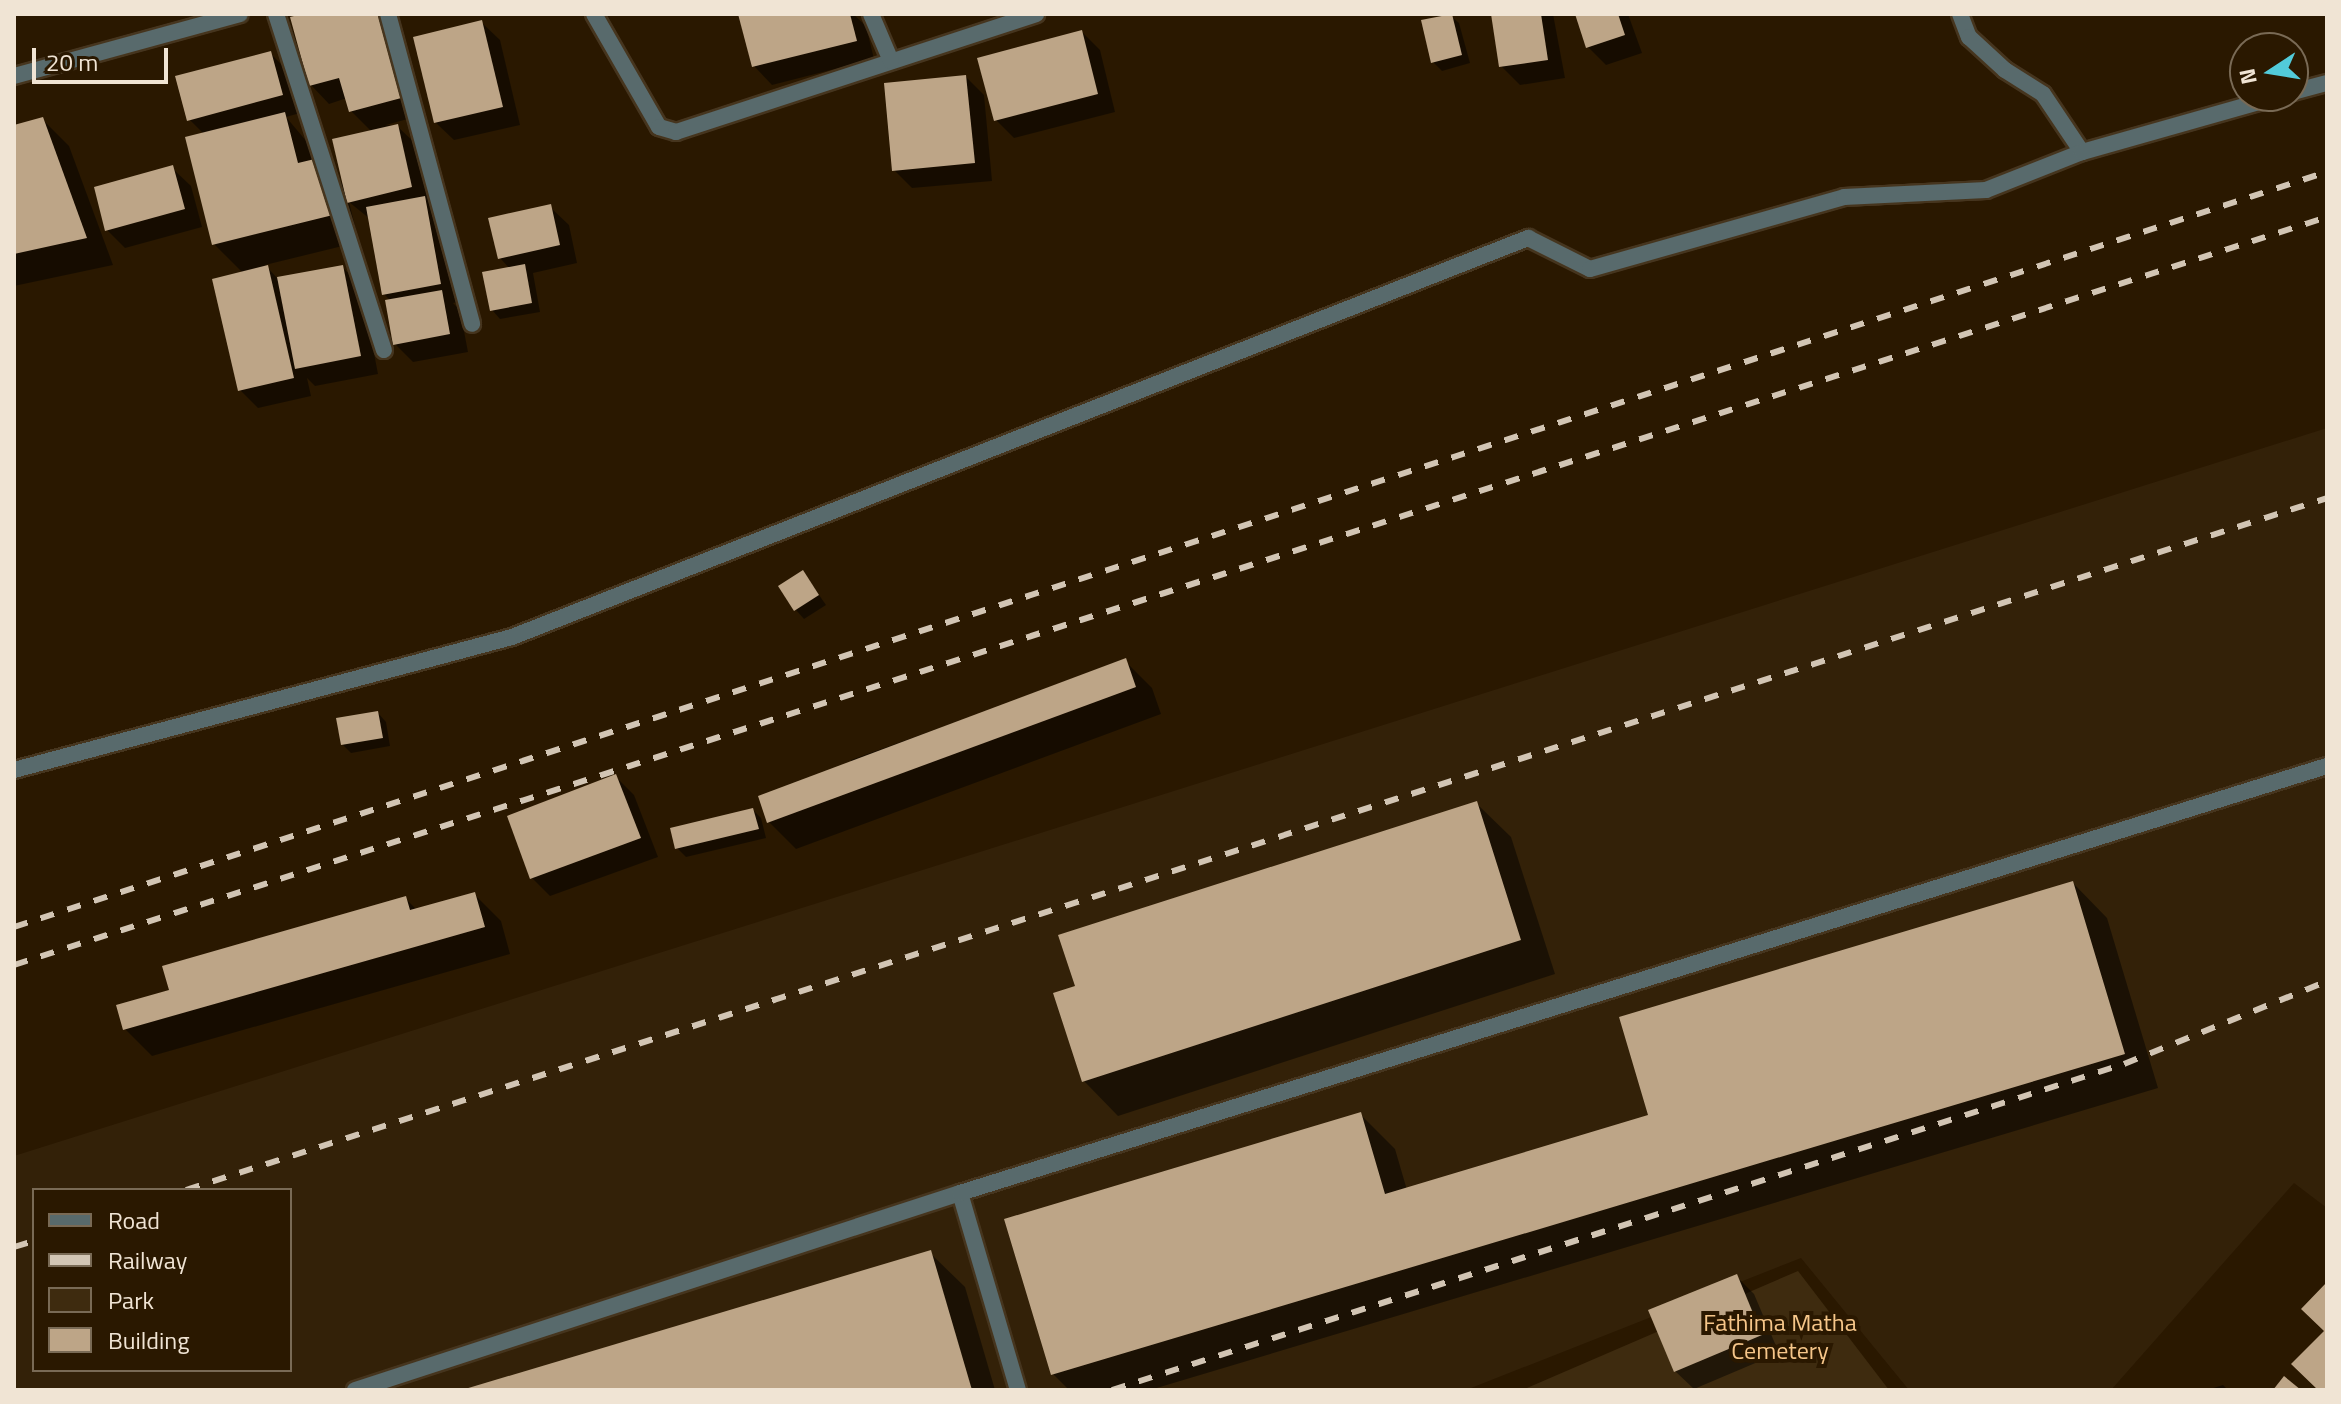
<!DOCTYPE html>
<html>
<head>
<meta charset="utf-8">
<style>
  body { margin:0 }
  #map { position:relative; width:2341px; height:1404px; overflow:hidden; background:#2a1800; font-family:"Titillium Web",sans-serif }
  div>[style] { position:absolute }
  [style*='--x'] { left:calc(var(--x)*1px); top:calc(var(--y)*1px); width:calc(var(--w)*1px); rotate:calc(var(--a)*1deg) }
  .built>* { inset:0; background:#332108 }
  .green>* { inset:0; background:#3e2b0f }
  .shadow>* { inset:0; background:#0007 }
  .building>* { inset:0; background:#bda587 }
  .roads { filter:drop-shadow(2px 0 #46351e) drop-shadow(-2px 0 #46351e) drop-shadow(0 2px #46351e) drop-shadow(0 -2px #46351e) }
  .lane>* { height:16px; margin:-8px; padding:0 8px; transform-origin:8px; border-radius:8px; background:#586a6c }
  .street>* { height:16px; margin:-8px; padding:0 8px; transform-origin:8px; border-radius:8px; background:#586a6c }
  .rail>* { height:6px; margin-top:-3px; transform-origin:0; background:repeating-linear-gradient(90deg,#d2c5b4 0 14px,transparent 0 28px) }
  span { translate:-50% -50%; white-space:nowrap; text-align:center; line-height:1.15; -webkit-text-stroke:8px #2a1800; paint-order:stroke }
  .park-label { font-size:24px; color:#f6c689 }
  .frame { position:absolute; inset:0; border:16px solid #f0e4d4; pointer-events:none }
  .legend { position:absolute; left:32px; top:1188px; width:260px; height:184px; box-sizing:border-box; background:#2a1800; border:2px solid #796a55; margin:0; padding:10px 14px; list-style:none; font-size:24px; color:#f0e4d4 }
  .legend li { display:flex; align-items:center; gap:16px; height:40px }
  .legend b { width:40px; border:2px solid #796a55 }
  .north { position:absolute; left:2229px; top:32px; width:80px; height:80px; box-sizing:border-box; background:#2a1800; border:2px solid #796a55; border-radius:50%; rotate:258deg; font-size:22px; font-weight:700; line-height:32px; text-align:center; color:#f0e4d4 }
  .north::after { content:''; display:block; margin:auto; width:28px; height:36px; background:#52cbda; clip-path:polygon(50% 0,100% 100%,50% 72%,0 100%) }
  .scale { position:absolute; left:32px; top:48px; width:136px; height:36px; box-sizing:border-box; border:4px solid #f0e4d4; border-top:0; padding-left:10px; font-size:24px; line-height:28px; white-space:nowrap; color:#f0e4d4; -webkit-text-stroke:6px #2a1800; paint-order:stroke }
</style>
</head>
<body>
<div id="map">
  <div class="built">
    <i style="clip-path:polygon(evenodd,2327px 428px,2327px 1208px,2294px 1183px,2111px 1390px,1909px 1390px,1801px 1258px,1466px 1390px,14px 1390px,14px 1156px,2327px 428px,34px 1190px,290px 1190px,290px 1370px,34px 1370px,34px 1190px)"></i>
  </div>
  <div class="green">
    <i style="clip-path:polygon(1798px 1271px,1889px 1390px,1522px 1390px)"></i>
  </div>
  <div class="shadow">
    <i style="clip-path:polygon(309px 14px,393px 14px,422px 115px,386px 125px,397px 126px,416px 144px,429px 203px,442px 217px,458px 302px,453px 303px,460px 310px,468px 352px,413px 362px,395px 344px,391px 301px,384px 294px,370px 219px,349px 202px,359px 242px,265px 265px,278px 279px,342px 267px,361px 285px,378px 374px,315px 386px,307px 378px,311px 396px,258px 408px,240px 390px,243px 273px,214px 244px,204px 134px,189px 119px,270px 53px,289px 72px,300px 113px,286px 117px,345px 187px,372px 132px,351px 111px,347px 98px,329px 104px,311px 85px)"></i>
    <i style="clip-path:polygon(740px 14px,853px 14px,866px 26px,874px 59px,772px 85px,754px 66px)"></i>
    <i style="clip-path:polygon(1493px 14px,1553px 14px,1565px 78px,1520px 85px,1501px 66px)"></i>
    <i style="clip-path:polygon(1577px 14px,1628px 14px,1642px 53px,1606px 65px,1588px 47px)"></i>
    <i style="clip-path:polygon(1450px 15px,1459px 23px,1470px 63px,1442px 71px,1433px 62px)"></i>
    <i style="clip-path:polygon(481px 22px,500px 40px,520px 125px,454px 140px,435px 122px)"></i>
    <i style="clip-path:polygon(1082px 32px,1100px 50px,1115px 112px,1014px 138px,996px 120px)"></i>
    <i style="clip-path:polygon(966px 77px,984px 95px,992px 181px,912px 188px,894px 170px)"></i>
    <i style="clip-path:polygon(42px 119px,69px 146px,113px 265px,14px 286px,14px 127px)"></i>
    <i style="clip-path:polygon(172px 168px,191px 186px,202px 227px,125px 248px,107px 230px)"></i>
    <i style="clip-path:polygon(550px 207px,569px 225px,577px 263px,533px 273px,540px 312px,500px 319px,492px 310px,510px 269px,500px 258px)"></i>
    <i style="clip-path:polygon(803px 572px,826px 605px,804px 619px,796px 610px)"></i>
    <i style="clip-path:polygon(1125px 661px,1152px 688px,1161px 714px,796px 849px,769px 822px,853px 764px,851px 760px)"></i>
    <i style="clip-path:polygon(378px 713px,386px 722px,390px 746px,351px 753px,343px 745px)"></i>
    <i style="clip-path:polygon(616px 777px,634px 795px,658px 857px,550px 896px,532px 878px)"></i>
    <i style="clip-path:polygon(1476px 803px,1511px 837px,1555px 974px,1118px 1116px,1084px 1081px,1077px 988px)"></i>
    <i style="clip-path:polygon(753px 810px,761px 818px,766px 838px,686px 857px,677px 848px)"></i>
    <i style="clip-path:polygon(2073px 883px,2107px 918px,2158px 1088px,1150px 1390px,1069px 1390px,1053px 1374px,1360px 1114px,1395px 1149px,1407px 1190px,1651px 1117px)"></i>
    <i style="clip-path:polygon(474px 894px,501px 921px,510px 954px,152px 1056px,125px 1029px,171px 992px,406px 899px,417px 910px)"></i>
    <i style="clip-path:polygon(930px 1253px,965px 1287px,995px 1390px,469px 1390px)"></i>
    <i style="clip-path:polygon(1736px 1276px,1754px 1294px,1779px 1353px,1694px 1389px,1675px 1371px)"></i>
    <i style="clip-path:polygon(2223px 1385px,2228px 1390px,2207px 1390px)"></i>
  </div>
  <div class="building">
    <i style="clip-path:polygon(302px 14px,381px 14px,405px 97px,349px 112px,339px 78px,309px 86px,290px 17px)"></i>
    <i style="clip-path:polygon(738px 14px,850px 14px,857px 41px,752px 67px)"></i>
    <i style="clip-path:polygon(1452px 14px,1462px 55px,1431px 63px,1421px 20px)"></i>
    <i style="clip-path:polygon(1491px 14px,1541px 14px,1548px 60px,1499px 67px)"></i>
    <i style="clip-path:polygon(1575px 14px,1618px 14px,1625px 35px,1586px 48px)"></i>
    <i style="clip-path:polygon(482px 20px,503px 107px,434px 123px,413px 37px)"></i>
    <i style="clip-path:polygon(1082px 30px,1098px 94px,994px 121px,977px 58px)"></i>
    <i style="clip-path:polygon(271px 51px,283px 95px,187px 121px,175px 76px)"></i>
    <i style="clip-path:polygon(966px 75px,975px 163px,892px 171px,884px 83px)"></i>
    <i style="clip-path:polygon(285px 112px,298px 163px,319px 158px,333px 215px,212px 245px,185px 137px)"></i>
    <i style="clip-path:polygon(43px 117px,87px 238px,14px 254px,14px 125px)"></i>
    <i style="clip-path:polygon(398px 124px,412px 187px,347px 203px,332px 139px)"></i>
    <i style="clip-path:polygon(173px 165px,185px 209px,105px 231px,94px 187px)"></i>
    <i style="clip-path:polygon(425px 196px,441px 284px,382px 295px,366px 207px)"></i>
    <i style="clip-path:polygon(551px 204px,560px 245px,498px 259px,488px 218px)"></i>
    <i style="clip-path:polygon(525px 264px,532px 303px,490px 311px,482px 272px)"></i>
    <i style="clip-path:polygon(268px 265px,294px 378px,238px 391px,212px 279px)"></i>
    <i style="clip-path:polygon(343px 265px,361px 356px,295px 369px,277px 277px)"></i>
    <i style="clip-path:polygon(442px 290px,450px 334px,393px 345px,385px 300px)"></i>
    <i style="clip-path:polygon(803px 570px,819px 595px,794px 611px,778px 586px)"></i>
    <i style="clip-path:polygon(1126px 658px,1136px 687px,767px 823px,758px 796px)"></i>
    <i style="clip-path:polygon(378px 711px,383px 738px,341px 745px,336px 718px)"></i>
    <i style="clip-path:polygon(616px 774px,641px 838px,530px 879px,507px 816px)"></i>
    <i style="clip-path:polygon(1477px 801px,1521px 940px,1082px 1082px,1053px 993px,1075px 986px,1058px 935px)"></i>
    <i style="clip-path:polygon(753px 808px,759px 829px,675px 849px,670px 828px)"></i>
    <i style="clip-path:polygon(2073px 881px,2125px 1054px,1051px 1375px,1004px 1219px,1361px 1112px,1385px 1194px,1648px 1115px,1619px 1017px)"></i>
    <i style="clip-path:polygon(475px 892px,485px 927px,123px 1030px,116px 1005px,169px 990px,162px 966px,406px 896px,410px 910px)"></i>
    <i style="clip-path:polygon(931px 1250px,972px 1390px,465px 1390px,465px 1389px)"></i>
    <i style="clip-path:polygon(1737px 1274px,1762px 1335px,1674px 1372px,1648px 1310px)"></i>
    <i style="clip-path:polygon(2327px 1282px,2327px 1390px,2318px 1390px,2291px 1364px,2324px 1331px,2301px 1309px)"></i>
    <i style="clip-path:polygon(2284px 1376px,2301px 1390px,2273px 1390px)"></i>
  </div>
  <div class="roads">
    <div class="lane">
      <i style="--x:276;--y:14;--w:353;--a:72.2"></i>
      <i style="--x:388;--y:14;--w:321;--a:74.8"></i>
      <i style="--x:960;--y:1193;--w:205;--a:73.6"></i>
      <i style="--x:355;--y:1390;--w:636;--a:-18.04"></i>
      <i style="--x:960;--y:1193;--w:1432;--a:-17.35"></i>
    </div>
    <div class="street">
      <i style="--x:594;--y:14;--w:130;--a:60.1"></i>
      <i style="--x:659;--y:127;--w:18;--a:16"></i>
      <i style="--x:676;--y:132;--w:379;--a:-18.1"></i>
      <i style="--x:871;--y:14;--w:51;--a:66.9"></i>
      <i style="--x:1960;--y:14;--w:25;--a:69"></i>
      <i style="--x:1969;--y:37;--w:49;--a:42.5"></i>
      <i style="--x:2005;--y:70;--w:45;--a:32.3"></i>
      <i style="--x:2043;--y:94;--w:70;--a:56.1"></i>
      <i style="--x:14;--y:76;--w:234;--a:-15.3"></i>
      <i style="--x:2293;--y:92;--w:35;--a:-15"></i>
      <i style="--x:14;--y:770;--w:515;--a:-14.95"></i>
      <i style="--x:512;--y:637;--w:1092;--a:-21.44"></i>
      <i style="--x:1528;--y:238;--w:69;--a:26.6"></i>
      <i style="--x:1590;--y:269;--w:264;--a:-15.8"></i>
      <i style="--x:1844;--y:197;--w:142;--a:-2.8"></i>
      <i style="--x:1986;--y:190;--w:103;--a:-21.6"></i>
      <i style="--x:2082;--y:152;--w:206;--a:-15.8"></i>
    </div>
  </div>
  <div class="rail">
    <i style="--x:14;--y:927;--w:2433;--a:-18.08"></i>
    <i style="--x:14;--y:965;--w:2431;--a:-17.92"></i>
    <i style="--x:186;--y:1190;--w:2250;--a:-17.91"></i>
    <i style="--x:14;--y:1247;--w:21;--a:-17"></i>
    <i style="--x:1112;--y:1390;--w:1063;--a:-17.86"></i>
    <i style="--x:2124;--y:1064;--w:219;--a:-22.2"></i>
  </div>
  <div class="park-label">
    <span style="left:1780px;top:1337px">Fathima Matha<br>Cemetery</span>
  </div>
  <div class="frame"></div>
  <ul class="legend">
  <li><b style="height:10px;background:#586a6c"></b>Road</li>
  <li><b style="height:10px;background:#d2c5b4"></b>Railway</li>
  <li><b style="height:22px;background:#3e2b0f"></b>Park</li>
  <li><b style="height:22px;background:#bda587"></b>Building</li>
  </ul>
  <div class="north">N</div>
  <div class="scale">20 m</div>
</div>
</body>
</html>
